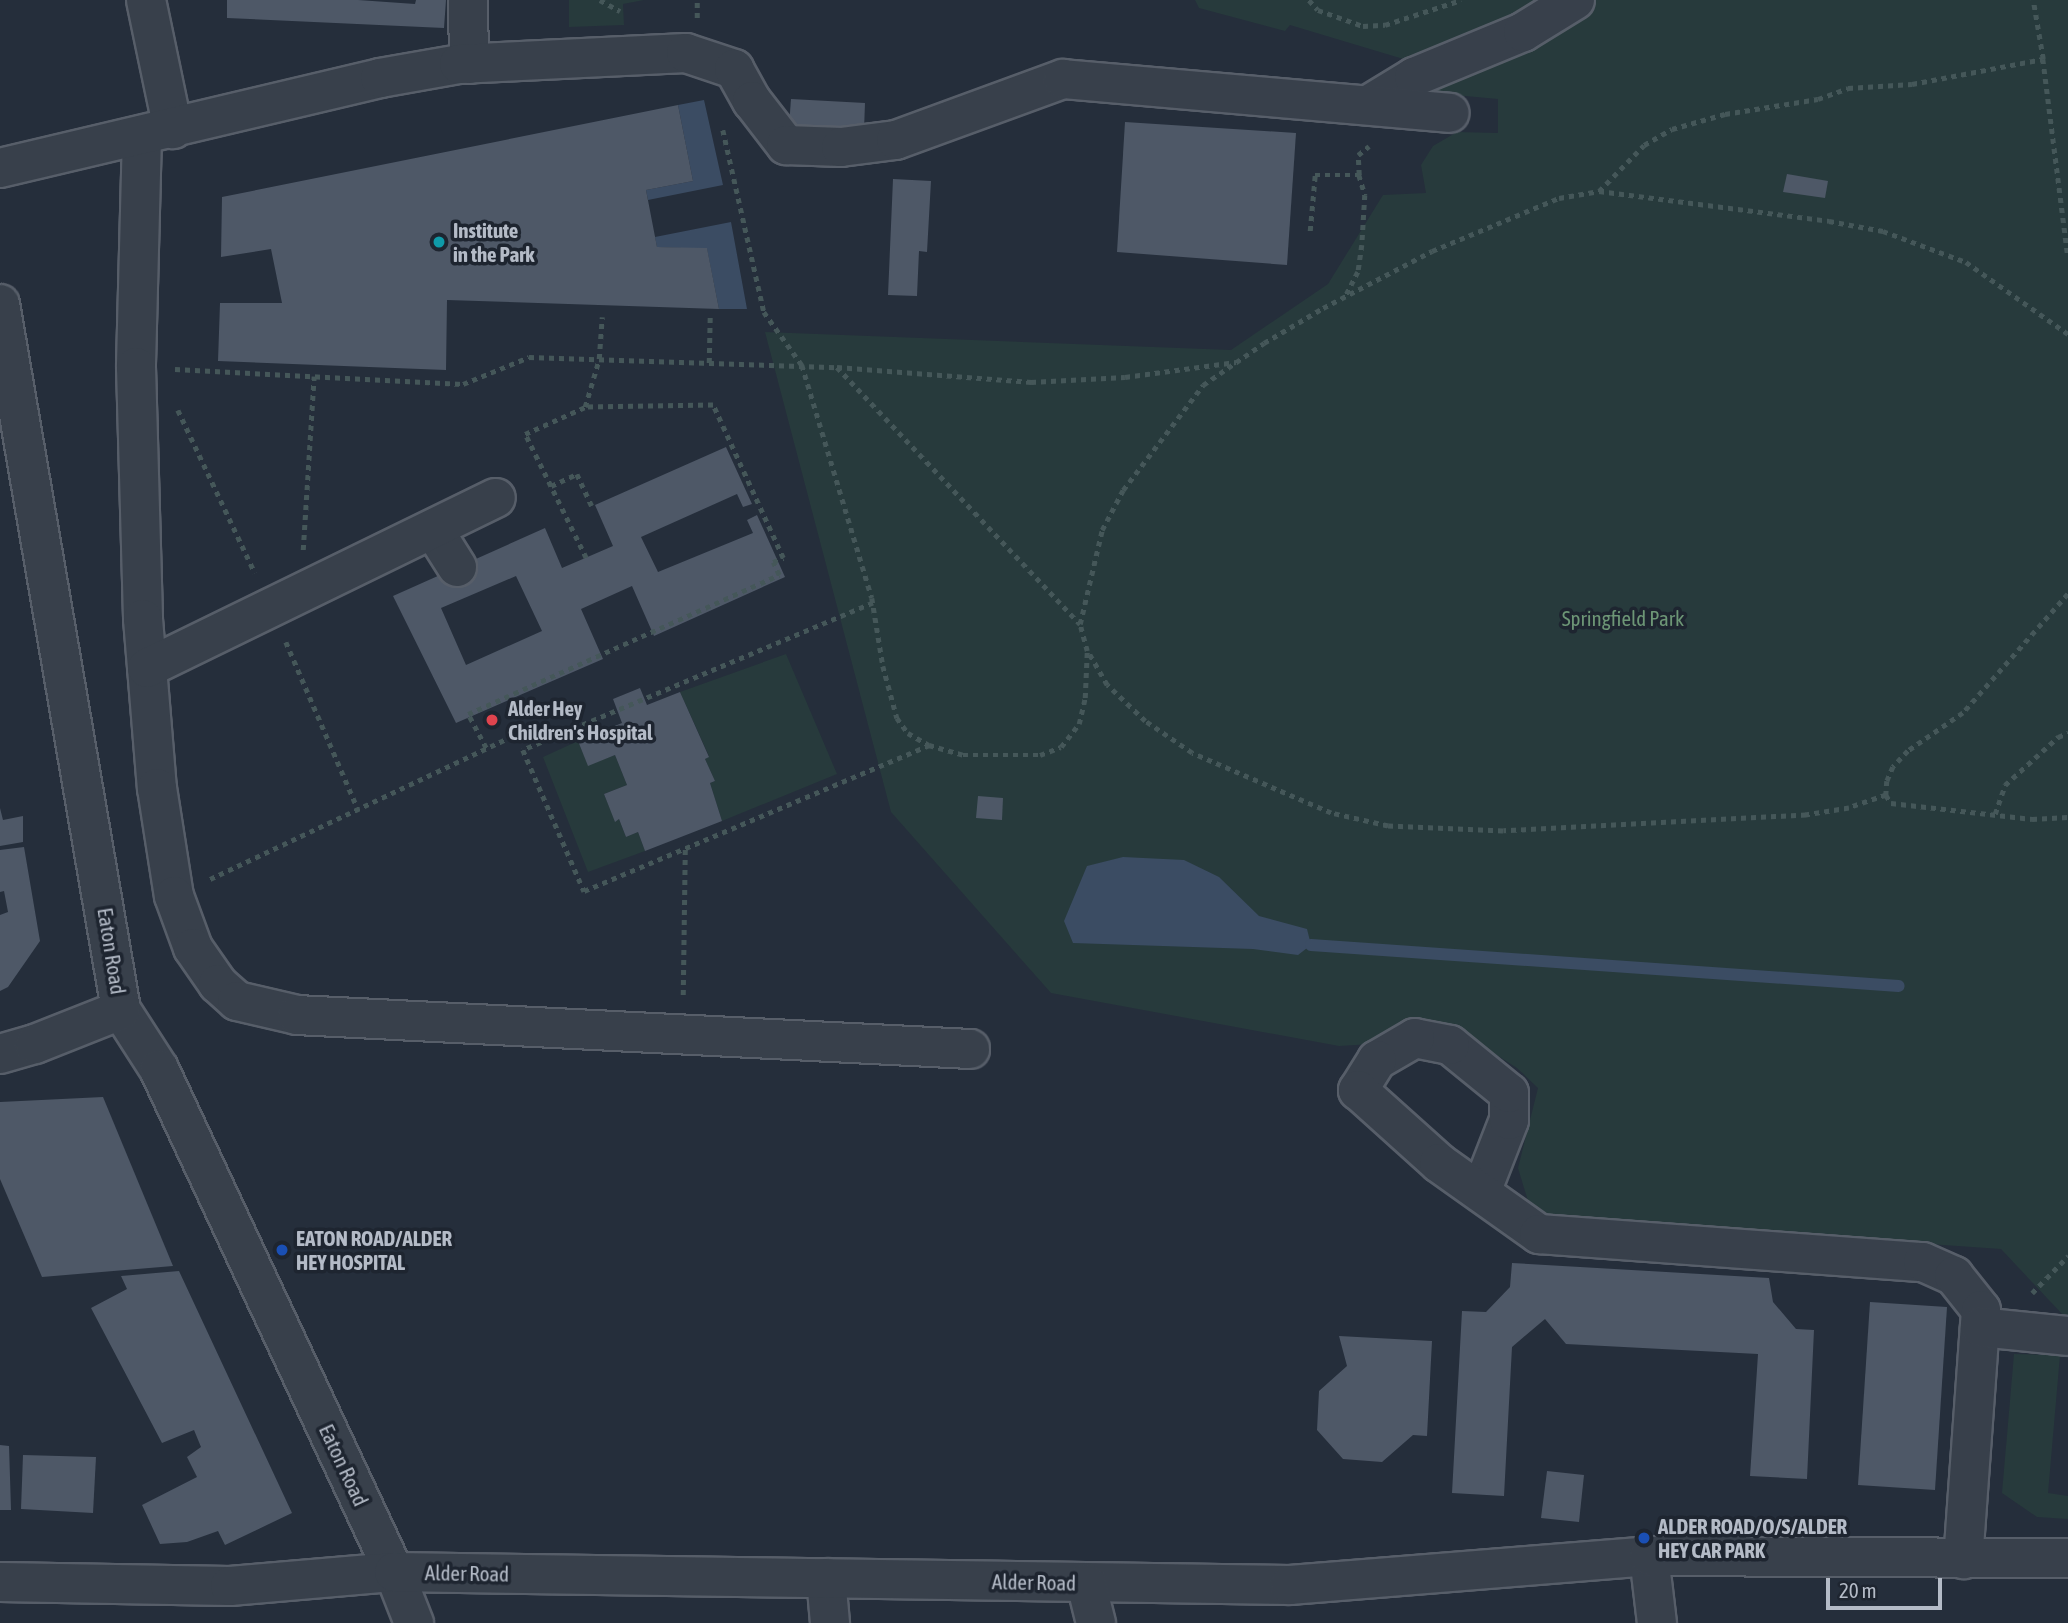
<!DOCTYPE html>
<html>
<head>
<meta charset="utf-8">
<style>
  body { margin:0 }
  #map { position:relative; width:2068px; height:1623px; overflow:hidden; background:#252e3b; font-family:"Asap Condensed",sans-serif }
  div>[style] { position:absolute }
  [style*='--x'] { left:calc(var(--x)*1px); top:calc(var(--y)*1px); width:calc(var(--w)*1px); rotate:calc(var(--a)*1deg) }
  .green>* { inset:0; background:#273a3c }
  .water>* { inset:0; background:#3b4c63 }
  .stream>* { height:12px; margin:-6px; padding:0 6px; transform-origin:6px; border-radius:6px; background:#3b4c63 }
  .building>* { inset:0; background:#4e5867 }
  .path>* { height:4.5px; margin-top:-2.25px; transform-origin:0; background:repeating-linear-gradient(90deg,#455759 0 5px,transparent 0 10px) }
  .roads { filter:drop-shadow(2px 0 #575e69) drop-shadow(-2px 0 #575e69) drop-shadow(0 2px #575e69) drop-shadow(0 -2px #575e69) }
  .minor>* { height:38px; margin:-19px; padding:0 19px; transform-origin:19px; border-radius:19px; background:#38404b }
  .dots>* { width:19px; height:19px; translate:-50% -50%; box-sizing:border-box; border:4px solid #1e2530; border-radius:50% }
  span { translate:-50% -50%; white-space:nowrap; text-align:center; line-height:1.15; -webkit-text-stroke:7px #1e2530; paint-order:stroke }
  .poi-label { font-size:21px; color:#b4bbc7; font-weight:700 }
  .left { translate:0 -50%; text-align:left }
  .park-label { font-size:21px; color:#6d9676 }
  .street-label { font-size:21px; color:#b4bbc7 }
  .scale { position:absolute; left:1826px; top:1578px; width:116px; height:32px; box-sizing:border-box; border:4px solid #b4bbc7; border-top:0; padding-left:9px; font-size:21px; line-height:24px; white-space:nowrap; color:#b4bbc7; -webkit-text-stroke:5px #1e2530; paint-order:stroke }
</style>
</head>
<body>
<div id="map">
  <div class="green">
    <i style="clip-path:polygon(569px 0,644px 0,623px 4px,624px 25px,569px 27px)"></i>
    <i style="clip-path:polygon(1195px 0,2068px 0,2068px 1315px,2063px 1315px,2001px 1249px,1555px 1218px,1528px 1201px,1518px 1168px,1538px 1088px,1517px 1068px,1470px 1038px,1339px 1046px,1051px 993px,891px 812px,765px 332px,1231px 350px,1328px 284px,1383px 195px,1426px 193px,1421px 165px,1433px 146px,1457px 132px,1498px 133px,1498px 99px,1421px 92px,1410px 61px,1290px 25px,1285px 31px,1199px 8px)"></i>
    <i style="clip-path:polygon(786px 654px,837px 774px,722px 821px,710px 783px,715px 781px,705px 759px,709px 756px,680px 692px)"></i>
    <i style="clip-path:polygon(578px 741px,588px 765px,615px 755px,627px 785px,604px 794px,615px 821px,619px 819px,626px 837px,638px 832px,645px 851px,588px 872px,543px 757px)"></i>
    <i style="clip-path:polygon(2014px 1354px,2060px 1355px,2048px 1493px,2068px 1496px,2068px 1519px,2037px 1517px,2002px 1493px)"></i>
  </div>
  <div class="water">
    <i style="clip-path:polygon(704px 100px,723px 185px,648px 200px,646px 190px,693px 181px,678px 105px)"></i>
    <i style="clip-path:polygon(731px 222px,747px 309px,719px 309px,707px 249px,657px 247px,655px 237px)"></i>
    <i style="clip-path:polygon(1123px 857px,1184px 860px,1219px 877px,1259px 916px,1307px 929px,1311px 945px,1298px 955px,1253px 949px,1073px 943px,1064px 921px,1087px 866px)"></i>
  </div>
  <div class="stream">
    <i style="--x:1311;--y:945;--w:589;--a:3.99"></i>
  </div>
  <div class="building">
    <i style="clip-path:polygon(227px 0,358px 0,415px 4px,416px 0,446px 0,444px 28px,227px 18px)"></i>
    <i style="clip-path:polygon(791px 99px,865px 103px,864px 130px,789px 126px)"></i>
    <i style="clip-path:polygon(678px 105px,693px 181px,646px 190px,657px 247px,707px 248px,719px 309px,447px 300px,446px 370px,218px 361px,220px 303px,282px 303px,271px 249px,221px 257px,222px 197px)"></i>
    <i style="clip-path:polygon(1125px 122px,1296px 133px,1287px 265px,1117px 252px)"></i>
    <i style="clip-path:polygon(1787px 174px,1828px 181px,1825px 198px,1783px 192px)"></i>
    <i style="clip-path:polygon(893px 179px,931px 181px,927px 252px,919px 251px,917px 296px,888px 295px)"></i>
    <i style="clip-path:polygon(evenodd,726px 447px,752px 504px,743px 507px,737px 494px,641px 537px,658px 572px,753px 533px,747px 520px,757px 515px,785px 577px,654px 636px,632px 586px,581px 609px,603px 659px,456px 723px,393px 596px,545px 528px,562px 568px,613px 546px,595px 505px,726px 447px,516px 576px,542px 631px,466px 665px,441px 608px,516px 576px)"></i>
    <i style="clip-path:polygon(640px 688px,647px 705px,680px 692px,709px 757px,705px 759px,715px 781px,710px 783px,722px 821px,645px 851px,638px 832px,626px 837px,619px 819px,615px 822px,604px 794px,627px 785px,615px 755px,588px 766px,578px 741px,622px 723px,613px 699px)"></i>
    <i style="clip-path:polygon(978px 796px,1003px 798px,1002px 820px,976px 818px)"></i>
    <i style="clip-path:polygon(0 808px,3px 820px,23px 816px,23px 842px,0 846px)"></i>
    <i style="clip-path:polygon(24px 847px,40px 941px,8px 987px,0 991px,0 915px,8px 912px,4px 891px,0 892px,0 850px)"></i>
    <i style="clip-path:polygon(103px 1097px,173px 1266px,42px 1277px,0 1179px,0 1102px)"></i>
    <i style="clip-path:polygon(1512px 1263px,1769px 1278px,1773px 1302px,1796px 1329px,1814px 1330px,1807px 1479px,1750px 1476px,1758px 1354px,1566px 1344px,1545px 1319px,1512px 1347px,1504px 1496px,1452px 1493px,1462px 1311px,1486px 1312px,1510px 1287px)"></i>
    <i style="clip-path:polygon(179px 1271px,292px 1513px,225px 1545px,218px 1531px,187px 1542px,160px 1544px,142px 1505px,197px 1477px,187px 1457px,201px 1447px,194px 1430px,162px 1443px,91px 1308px,127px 1289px,121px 1276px)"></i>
    <i style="clip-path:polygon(1870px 1302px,1947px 1307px,1935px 1490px,1858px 1485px)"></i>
    <i style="clip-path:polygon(1339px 1336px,1432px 1341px,1427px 1436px,1413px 1435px,1382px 1462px,1343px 1459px,1317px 1430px,1319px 1391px,1347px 1366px)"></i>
    <i style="clip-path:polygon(0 1445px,9px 1446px,11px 1510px,0 1510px)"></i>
    <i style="clip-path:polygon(23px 1455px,96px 1457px,93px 1513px,21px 1509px)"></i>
    <i style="clip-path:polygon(1547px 1471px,1584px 1475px,1579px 1522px,1541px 1518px)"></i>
  </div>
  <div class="path">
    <i style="--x:600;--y:0;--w:23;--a:29"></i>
    <i style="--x:1309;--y:0;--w:13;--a:48"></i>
    <i style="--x:1318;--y:10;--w:48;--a:19.6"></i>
    <i style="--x:1363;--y:26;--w:22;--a:-3"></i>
    <i style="--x:1385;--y:25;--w:80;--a:-18.2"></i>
    <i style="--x:697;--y:18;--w:18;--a:-90"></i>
    <i style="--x:2043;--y:59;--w:199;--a:82.8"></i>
    <i style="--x:723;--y:130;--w:187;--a:77.3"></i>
    <i style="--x:764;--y:312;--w:65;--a:54.4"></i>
    <i style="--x:802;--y:365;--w:243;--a:73.3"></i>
    <i style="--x:872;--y:598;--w:69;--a:80.8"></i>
    <i style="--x:883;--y:666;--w:54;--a:74.9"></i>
    <i style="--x:897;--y:718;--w:19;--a:54"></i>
    <i style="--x:908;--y:733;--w:24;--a:30"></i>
    <i style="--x:929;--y:745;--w:35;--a:16"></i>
    <i style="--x:963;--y:755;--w:77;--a:0"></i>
    <i style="--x:1040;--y:755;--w:22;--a:-21"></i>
    <i style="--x:1061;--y:747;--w:29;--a:-52"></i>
    <i style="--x:1079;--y:724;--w:27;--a:-77"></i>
    <i style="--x:1085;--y:698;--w:46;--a:-87.5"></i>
    <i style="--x:1359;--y:175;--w:20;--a:-93"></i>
    <i style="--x:1358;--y:155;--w:14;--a:-39"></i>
    <i style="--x:1599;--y:191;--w:64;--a:-45.6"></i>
    <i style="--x:1644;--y:145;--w:32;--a:-30"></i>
    <i style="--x:1672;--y:129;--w:55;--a:-15.8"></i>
    <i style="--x:1725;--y:114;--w:94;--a:-9.2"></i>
    <i style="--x:1818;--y:99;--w:32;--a:-20"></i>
    <i style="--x:1848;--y:88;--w:64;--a:-3.6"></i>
    <i style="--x:1912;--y:84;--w:133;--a:-10.8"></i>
    <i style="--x:2043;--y:59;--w:60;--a:-99.6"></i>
    <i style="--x:1310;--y:231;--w:56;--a:-84.9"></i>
    <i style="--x:1315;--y:175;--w:44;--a:0"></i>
    <i style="--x:1359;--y:175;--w:21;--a:73"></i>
    <i style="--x:1365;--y:195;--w:50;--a:93.4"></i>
    <i style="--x:1362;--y:245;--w:27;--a:98"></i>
    <i style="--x:1358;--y:272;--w:27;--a:117"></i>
    <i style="--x:709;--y:363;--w:46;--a:-88.8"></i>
    <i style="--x:837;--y:367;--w:354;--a:46.6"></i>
    <i style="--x:175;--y:369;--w:288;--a:3"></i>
    <i style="--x:463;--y:384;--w:71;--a:-22.2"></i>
    <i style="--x:529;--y:357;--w:308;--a:1.9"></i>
    <i style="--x:837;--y:367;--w:195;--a:4.4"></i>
    <i style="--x:1031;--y:382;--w:94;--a:-3"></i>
    <i style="--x:1125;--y:377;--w:112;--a:-7.7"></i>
    <i style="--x:178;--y:410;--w:180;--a:64.7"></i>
    <i style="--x:551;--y:486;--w:29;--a:-25"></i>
    <i style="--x:577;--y:474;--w:35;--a:65"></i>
    <i style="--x:303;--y:550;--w:174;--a:-86.4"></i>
    <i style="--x:586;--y:558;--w:138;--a:-116.2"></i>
    <i style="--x:525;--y:434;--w:66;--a:-24.2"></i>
    <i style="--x:585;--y:407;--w:50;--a:-73.7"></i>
    <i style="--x:599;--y:359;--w:42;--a:-85.9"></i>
    <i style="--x:2068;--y:594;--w:159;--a:131.4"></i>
    <i style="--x:1963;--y:713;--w:67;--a:145.4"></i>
    <i style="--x:1908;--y:751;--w:22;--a:133"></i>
    <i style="--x:1893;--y:767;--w:15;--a:113"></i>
    <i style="--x:1887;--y:781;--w:14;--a:94"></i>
    <i style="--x:1886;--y:795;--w:9;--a:58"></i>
    <i style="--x:1891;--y:803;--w:142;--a:6.5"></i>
    <i style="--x:2032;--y:819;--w:36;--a:-3"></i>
    <i style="--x:873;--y:603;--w:380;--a:157.2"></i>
    <i style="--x:523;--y:750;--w:154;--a:66.6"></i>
    <i style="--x:584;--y:891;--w:375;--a:-22.9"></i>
    <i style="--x:286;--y:642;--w:182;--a:66.7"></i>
    <i style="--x:486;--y:748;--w:38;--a:-118"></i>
    <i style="--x:468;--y:714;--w:341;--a:-24.1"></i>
    <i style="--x:779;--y:575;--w:14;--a:-115"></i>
    <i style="--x:773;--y:562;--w:11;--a:-22"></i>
    <i style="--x:783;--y:558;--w:168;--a:-114.6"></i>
    <i style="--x:713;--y:405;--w:128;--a:179.1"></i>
    <i style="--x:1886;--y:795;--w:39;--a:161"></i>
    <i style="--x:1849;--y:808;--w:44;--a:170.8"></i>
    <i style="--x:1806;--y:815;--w:303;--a:177"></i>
    <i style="--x:1503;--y:831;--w:115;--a:-177.5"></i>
    <i style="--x:1388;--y:826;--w:58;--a:-167.2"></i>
    <i style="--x:1331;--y:813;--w:151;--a:-156.7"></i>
    <i style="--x:1192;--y:753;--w:57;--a:-145.8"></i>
    <i style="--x:1145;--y:721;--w:52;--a:-136.5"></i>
    <i style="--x:1107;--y:685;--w:39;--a:-120"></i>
    <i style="--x:1087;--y:651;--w:28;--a:-105"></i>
    <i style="--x:1080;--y:624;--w:97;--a:-76.8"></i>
    <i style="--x:1102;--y:530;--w:45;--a:-62.3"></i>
    <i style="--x:1123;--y:490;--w:132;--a:-52.7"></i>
    <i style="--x:1203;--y:385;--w:74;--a:-34.5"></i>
    <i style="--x:1264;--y:343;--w:69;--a:-30.7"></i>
    <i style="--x:1323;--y:308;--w:123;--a:-27.6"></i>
    <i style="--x:1432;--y:251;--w:138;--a:-22.7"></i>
    <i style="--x:1559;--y:198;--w:41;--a:-9.9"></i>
    <i style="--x:1599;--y:191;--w:232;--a:7.4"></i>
    <i style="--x:1829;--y:221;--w:55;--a:10.5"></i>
    <i style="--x:1883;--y:231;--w:89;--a:20.5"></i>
    <i style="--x:1966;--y:262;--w:125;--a:35.2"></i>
    <i style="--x:1995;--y:814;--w:31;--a:-71"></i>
    <i style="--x:2005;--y:785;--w:72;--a:-42.2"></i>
    <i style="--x:2058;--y:737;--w:11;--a:-22"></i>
    <i style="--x:210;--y:879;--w:355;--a:-25.3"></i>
    <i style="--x:531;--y:727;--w:17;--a:66"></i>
    <i style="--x:683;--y:995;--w:146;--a:-89.2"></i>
    <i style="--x:2032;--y:1293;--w:52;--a:-45.8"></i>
  </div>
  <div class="roads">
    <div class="minor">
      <i style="--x:146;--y:0;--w:132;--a:78.2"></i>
      <i style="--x:468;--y:0;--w:64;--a:89.1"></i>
      <i style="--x:1370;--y:104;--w:52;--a:-31.5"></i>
      <i style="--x:1414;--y:77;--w:118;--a:-22.4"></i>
      <i style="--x:1523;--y:32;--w:61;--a:-31.6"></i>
      <i style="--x:142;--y:135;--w:232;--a:91.5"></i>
      <i style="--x:136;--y:367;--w:252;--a:88.4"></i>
      <i style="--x:143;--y:619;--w:170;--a:85.3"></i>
      <i style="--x:157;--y:788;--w:109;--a:81.1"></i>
      <i style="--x:174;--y:896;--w:55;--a:69.9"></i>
      <i style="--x:193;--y:948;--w:44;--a:55.2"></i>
      <i style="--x:218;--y:984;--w:25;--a:42"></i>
      <i style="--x:237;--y:1001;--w:62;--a:13.1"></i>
      <i style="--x:297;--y:1015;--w:674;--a:2.89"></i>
      <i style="--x:0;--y:168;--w:391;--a:-13.3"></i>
      <i style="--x:380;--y:78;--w:80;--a:-10"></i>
      <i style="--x:459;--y:64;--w:227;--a:-2.8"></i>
      <i style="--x:686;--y:53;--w:51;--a:18.4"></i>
      <i style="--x:734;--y:69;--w:37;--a:61"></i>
      <i style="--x:752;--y:101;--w:56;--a:52.3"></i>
      <i style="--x:786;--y:145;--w:55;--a:2.1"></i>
      <i style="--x:841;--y:147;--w:55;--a:-7.3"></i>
      <i style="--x:896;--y:140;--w:178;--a:-20.1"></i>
      <i style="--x:1063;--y:79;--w:388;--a:5"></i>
      <i style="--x:0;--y:304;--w:716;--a:80.27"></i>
      <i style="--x:121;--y:1010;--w:70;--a:57.2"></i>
      <i style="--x:159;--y:1069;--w:555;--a:64.96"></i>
      <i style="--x:394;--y:1572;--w:55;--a:68.6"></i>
      <i style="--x:433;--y:529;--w:45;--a:57.7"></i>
      <i style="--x:147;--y:668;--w:388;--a:-26"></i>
      <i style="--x:0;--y:1054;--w:36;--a:-16"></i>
      <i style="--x:35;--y:1044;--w:92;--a:-21.6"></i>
      <i style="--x:1481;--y:1192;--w:77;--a:-68.7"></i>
      <i style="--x:1509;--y:1120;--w:27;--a:-90"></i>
      <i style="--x:1509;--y:1093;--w:76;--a:-140.9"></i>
      <i style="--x:1450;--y:1045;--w:36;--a:-169"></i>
      <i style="--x:1415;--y:1038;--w:44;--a:149.9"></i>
      <i style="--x:1377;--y:1060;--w:36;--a:122"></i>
      <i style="--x:1358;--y:1090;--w:109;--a:42"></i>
      <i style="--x:1439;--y:1163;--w:123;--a:35.4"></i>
      <i style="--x:1539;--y:1234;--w:385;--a:4.2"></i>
      <i style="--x:1923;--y:1262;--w:34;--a:24"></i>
      <i style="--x:1954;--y:1276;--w:43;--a:51.5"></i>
      <i style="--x:1981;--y:1310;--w:250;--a:94.1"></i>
      <i style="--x:1980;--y:1327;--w:88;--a:5.8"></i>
      <i style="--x:1649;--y:1556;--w:67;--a:83.2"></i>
      <i style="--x:826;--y:1578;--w:45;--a:84.9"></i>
      <i style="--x:0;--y:1582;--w:230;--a:1"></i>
      <i style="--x:230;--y:1586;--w:165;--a:-4.9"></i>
      <i style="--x:394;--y:1572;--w:896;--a:0.83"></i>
      <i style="--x:1290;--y:1585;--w:360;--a:-4.6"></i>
      <i style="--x:1649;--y:1556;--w:419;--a:0.3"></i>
      <i style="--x:1086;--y:1583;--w:41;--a:76"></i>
    </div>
  </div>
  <div class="dots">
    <i style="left:439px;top:242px;background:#0f9aa8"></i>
    <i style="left:492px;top:720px;background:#e0444e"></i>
    <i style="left:282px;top:1250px;background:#1a4fb4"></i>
    <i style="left:1644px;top:1538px;background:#1a4fb4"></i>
  </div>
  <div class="poi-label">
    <span class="left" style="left:453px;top:242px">Institute<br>in the Park</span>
    <span class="left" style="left:508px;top:720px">Alder Hey<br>Children's Hospital</span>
    <span class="left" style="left:296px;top:1250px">EATON ROAD/ALDER<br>HEY HOSPITAL</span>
    <span class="left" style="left:1658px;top:1538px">ALDER ROAD/O/S/ALDER<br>HEY CAR PARK</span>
  </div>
  <div class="park-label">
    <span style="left:1623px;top:618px">Springfield Park</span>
  </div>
  <div class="street-label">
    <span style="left:112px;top:951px;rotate:81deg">Eaton Road</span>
    <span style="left:344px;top:1465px;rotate:65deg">Eaton Road</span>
    <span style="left:467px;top:1573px;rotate:1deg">Alder Road</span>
    <span style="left:1034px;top:1582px;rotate:1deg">Alder Road</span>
  </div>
  <div class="scale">20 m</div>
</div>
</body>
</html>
